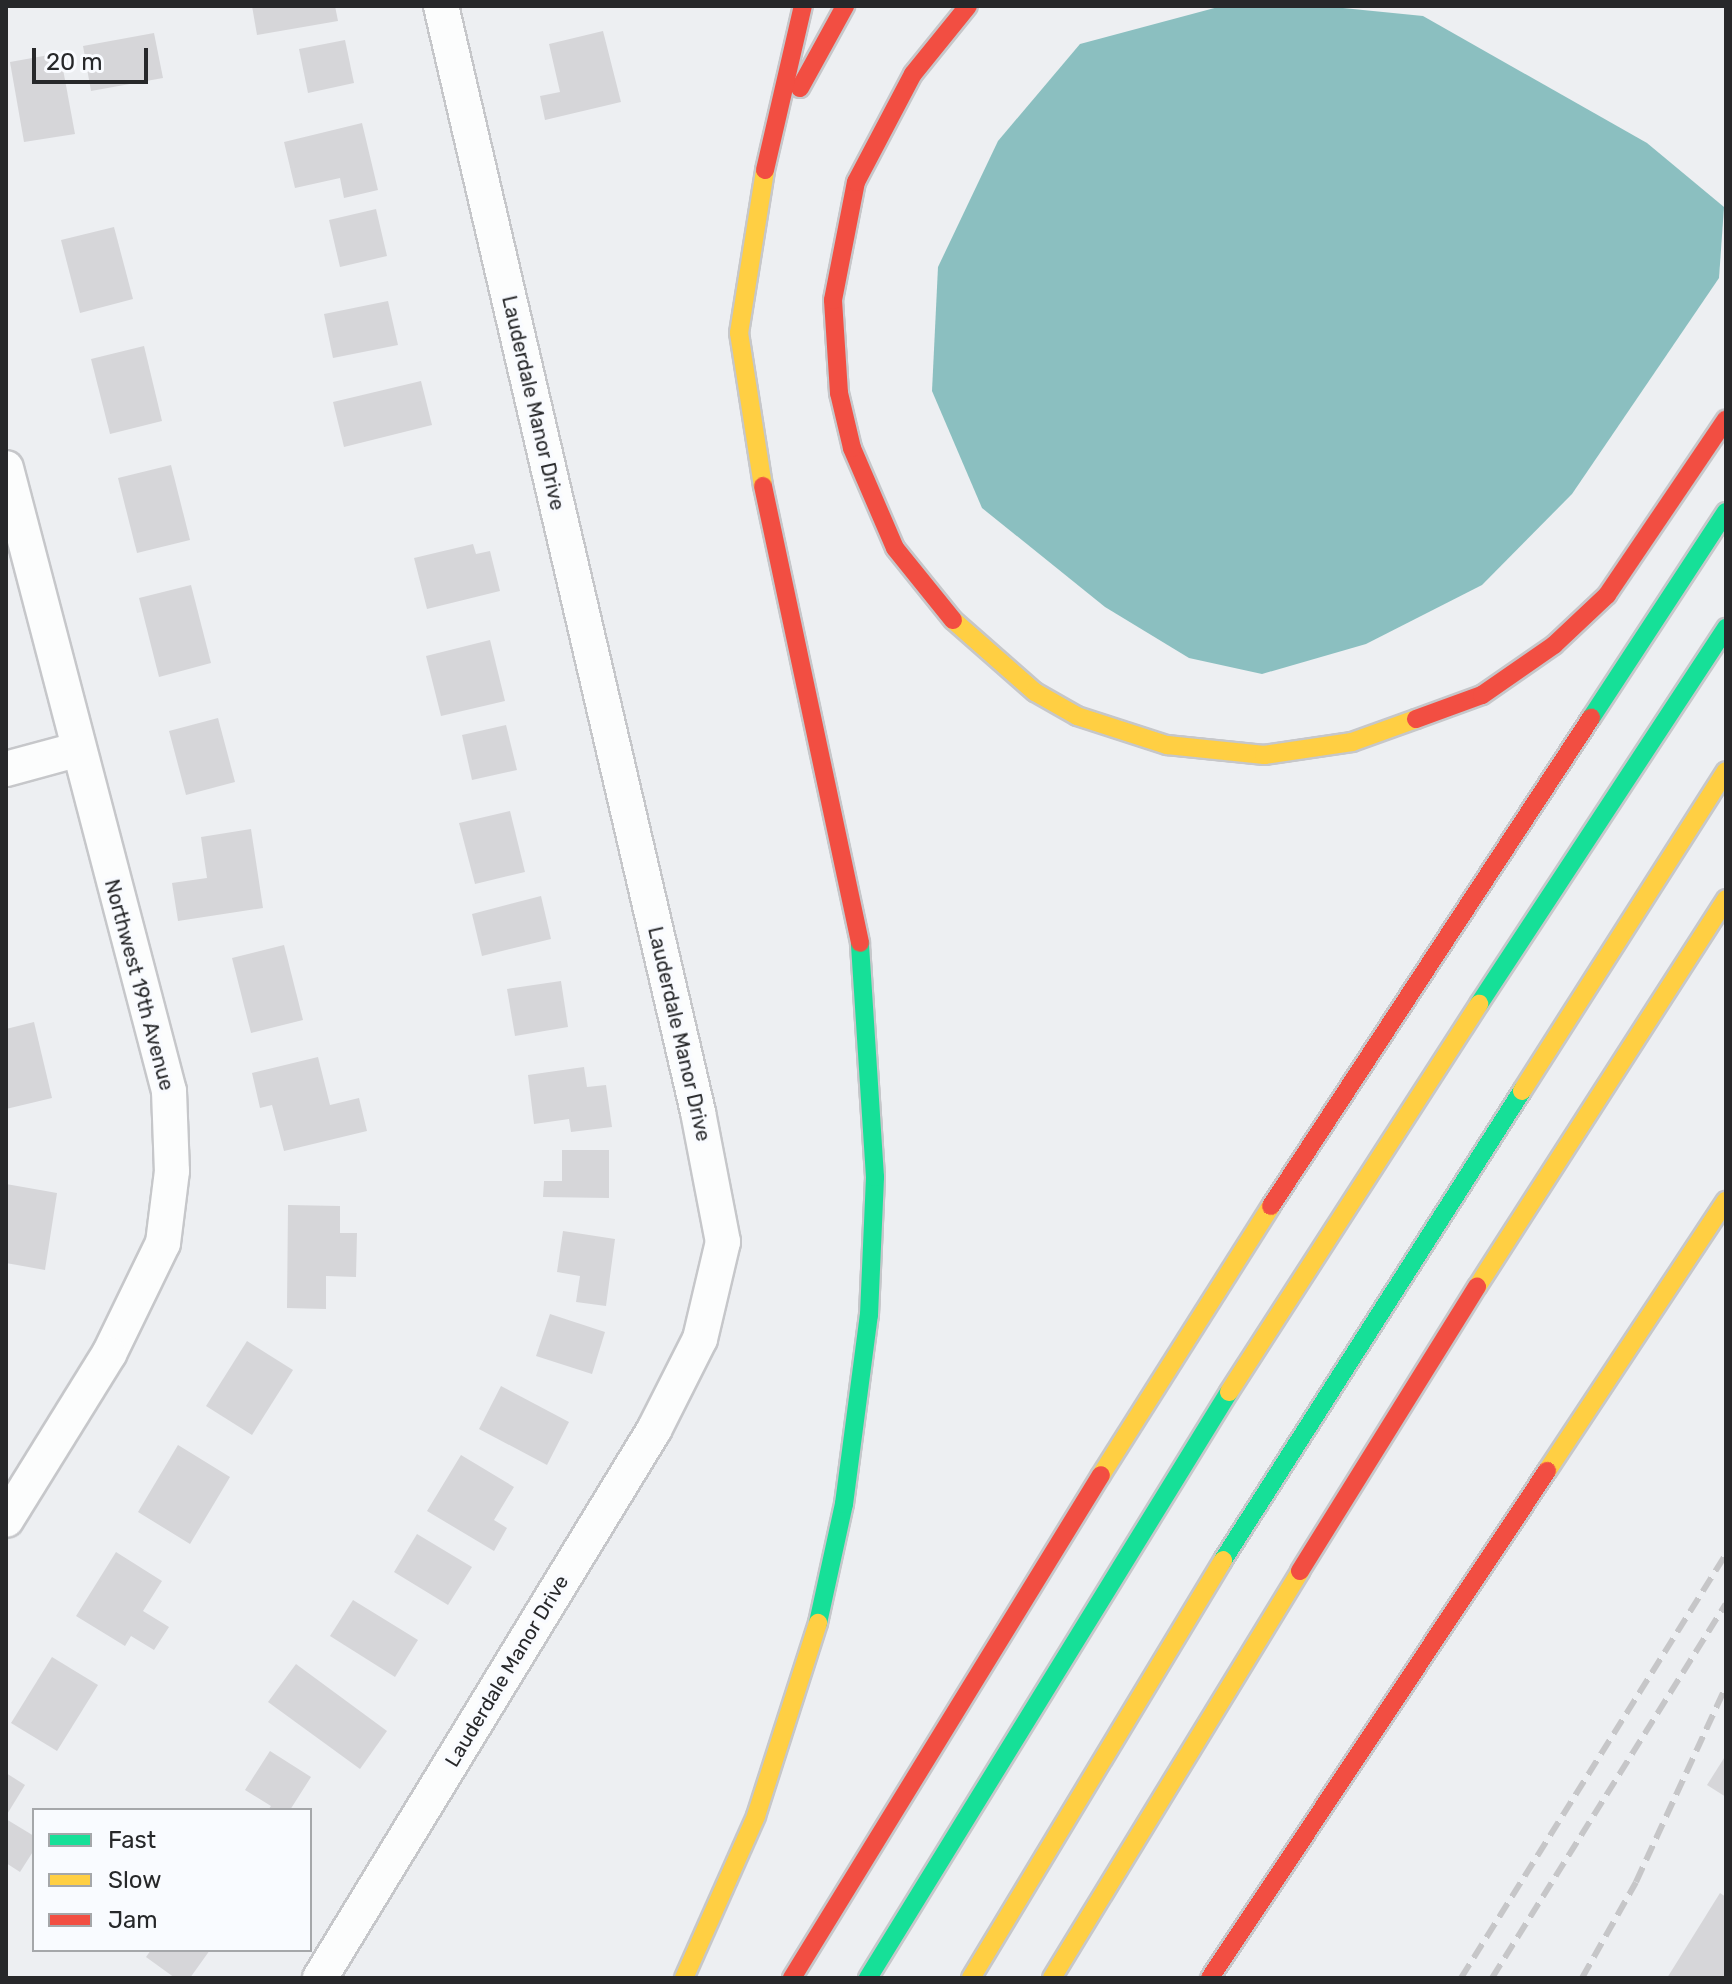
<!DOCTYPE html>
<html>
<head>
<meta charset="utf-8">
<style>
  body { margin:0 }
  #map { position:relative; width:1732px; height:1984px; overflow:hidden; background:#edeff2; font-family:Rubik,sans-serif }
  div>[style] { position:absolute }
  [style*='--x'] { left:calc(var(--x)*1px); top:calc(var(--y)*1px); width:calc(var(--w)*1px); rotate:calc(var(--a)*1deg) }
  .water>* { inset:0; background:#8bbfc0 }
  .building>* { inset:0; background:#d6d6d9 }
  .roads { filter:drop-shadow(2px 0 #c6c7ca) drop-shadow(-2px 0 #c6c7ca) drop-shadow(0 2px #c6c7ca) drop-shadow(0 -2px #c6c7ca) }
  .street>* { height:34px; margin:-17px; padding:0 17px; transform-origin:17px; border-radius:17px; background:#fcfdfd }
  .fast>* { height:18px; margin:-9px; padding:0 9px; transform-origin:9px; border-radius:9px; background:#16e098 }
  .slow>* { height:18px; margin:-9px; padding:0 9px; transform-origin:9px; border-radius:9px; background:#ffcf43 }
  .jam>* { height:18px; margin:-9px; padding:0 9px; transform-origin:9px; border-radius:9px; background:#f24e42 }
  .rail>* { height:6px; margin-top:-3px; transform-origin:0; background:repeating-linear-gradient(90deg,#c6c6c8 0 16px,transparent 0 24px) }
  span { translate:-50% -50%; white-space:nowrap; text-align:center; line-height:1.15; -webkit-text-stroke:7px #f9fbff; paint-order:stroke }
  .street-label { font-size:20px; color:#27282a }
  .frame { position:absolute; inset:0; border:8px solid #27282a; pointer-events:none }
  .legend { position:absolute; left:32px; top:1808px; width:280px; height:144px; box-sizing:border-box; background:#f9fbff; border:2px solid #a5a7aa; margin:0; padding:10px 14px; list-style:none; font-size:24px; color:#27282a }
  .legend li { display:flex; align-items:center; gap:16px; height:40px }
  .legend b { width:40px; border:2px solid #a5a7aa }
  .scale { position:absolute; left:32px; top:48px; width:116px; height:36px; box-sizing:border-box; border:4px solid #27282a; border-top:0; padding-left:10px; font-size:24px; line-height:28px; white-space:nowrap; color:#27282a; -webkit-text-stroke:6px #f9fbff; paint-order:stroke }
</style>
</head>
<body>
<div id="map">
  <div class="water">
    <i style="clip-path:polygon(1222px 6px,1323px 6px,1423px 16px,1647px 143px,1724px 207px,1719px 278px,1572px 494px,1482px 585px,1366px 644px,1262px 674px,1189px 658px,1105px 607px,982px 508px,932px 391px,938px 267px,998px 141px,1080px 44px)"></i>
  </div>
  <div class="building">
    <i style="clip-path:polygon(252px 6px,335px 6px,338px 21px,257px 35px)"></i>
    <i style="clip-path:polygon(603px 31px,621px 102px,545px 120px,540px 96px,560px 92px,549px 44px)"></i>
    <i style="clip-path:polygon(154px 33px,163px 78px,91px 91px,83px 46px)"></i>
    <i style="clip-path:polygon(345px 40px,354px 83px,308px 93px,299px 49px)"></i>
    <i style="clip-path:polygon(60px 53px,75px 134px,24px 142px,10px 62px)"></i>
    <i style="clip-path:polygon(362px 123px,378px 190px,344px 198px,340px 178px,295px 188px,284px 142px)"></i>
    <i style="clip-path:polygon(376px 209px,387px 256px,340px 267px,329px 220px)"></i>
    <i style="clip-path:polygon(114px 227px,133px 299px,80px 313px,61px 240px)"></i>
    <i style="clip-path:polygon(388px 301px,398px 345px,333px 358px,324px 314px)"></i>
    <i style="clip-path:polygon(144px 346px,162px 421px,110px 434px,91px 359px)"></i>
    <i style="clip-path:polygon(421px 381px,432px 425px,344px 447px,333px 402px)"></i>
    <i style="clip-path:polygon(171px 465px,190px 540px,137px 553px,118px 478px)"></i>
    <i style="clip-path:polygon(473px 544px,476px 554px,490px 551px,500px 591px,427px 609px,414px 558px)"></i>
    <i style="clip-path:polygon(191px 585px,211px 663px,159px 677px,139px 598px)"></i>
    <i style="clip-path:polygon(490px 640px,505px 701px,441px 716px,426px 656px)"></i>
    <i style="clip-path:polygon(218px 718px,235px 782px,186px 795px,169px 731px)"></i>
    <i style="clip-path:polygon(506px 725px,517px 770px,472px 780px,462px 735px)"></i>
    <i style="clip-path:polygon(510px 811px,525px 872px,475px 884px,459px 823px)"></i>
    <i style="clip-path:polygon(251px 829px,263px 908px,178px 921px,172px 883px,207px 878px,201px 837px)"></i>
    <i style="clip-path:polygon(541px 896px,551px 939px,482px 956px,472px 914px)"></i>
    <i style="clip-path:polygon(284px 945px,303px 1020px,251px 1033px,232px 958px)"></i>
    <i style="clip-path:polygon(561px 981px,568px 1027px,515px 1036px,507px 989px)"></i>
    <i style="clip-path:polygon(34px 1022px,52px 1098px,6px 1109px,6px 1029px)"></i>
    <i style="clip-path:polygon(318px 1057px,330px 1105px,359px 1098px,367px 1131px,284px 1151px,272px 1105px,260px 1108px,252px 1073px)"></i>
    <i style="clip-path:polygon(584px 1067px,587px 1087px,606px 1085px,612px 1127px,571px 1132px,569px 1119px,534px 1124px,528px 1075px)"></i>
    <i style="clip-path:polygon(562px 1150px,609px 1150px,609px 1198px,543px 1197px,544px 1181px,562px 1181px)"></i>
    <i style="clip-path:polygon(6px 1184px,57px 1193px,45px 1270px,6px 1263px)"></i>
    <i style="clip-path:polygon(288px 1205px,340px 1206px,340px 1233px,357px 1233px,356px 1277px,326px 1276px,326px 1309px,287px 1308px)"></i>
    <i style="clip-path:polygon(563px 1231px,615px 1239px,606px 1306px,576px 1302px,580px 1276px,557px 1272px)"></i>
    <i style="clip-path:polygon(550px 1314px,605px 1332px,592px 1374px,536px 1356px)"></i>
    <i style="clip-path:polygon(247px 1341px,293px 1370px,252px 1435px,206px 1406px)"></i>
    <i style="clip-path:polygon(501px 1386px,569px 1422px,547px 1465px,479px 1429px)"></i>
    <i style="clip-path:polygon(178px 1445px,230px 1477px,190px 1544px,138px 1512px)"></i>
    <i style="clip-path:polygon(461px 1455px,514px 1487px,494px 1520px,507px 1528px,494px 1551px,427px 1511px)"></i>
    <i style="clip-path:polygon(417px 1534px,472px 1567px,448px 1605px,394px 1572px)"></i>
    <i style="clip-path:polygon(116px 1552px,162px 1581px,143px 1611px,169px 1627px,154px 1650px,131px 1636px,125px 1646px,76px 1616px)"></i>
    <i style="clip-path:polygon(353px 1600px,418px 1640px,395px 1677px,330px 1636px)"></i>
    <i style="clip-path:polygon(52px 1657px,98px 1685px,57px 1751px,11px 1723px)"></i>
    <i style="clip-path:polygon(296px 1664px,387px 1731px,360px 1769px,268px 1702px)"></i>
    <i style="clip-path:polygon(270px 1751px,311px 1777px,290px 1810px,268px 1810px,271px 1806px,245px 1790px)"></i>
    <i style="clip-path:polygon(1726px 1755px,1726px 1797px,1707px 1785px)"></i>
    <i style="clip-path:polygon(6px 1773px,25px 1785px,6px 1816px)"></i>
    <i style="clip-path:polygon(6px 1819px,34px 1836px,34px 1850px,20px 1872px,6px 1863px)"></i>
    <i style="clip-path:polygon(1720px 1893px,1726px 1897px,1726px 1978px,1667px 1978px)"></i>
    <i style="clip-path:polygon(151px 1950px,210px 1950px,190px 1978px,175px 1978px,146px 1957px)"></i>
  </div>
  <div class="roads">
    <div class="street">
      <i style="--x:6;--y:468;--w:644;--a:75.34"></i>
      <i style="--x:169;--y:1091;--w:80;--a:87.9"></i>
      <i style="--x:172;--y:1171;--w:73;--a:97.1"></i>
      <i style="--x:163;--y:1243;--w:123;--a:115.9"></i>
      <i style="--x:109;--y:1354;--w:195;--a:121.8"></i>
      <i style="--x:6;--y:769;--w:73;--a:-15.2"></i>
      <i style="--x:320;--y:1978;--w:642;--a:-58.64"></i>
      <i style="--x:654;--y:1430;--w:102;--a:-63.2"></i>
      <i style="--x:700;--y:1339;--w:100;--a:-76.7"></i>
      <i style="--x:723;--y:1242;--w:132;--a:-100.9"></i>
      <i style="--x:698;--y:1112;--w:1135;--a:-103.08"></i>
    </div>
    <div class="fast">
      <i style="--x:1591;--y:718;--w:246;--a:-56.8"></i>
      <i style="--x:1479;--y:1004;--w:450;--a:-56.7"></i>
      <i style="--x:1223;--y:1560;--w:556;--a:-57.48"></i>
      <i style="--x:818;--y:1623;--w:122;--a:-77.7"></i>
      <i style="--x:844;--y:1504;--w:191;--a:-82.5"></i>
      <i style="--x:869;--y:1315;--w:138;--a:-87.5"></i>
      <i style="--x:875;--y:1177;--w:234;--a:-93.7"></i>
      <i style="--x:868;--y:1978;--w:688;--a:-58.37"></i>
    </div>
    <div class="slow">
      <i style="--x:763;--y:486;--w:155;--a:-98.9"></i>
      <i style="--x:739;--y:333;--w:165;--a:-80.9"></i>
      <i style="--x:953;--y:620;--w:109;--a:41.3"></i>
      <i style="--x:1035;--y:692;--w:48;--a:29.7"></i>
      <i style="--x:1077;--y:716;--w:95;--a:17.9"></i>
      <i style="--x:1167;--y:745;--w:98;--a:5.9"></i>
      <i style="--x:1264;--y:755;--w:89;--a:-8.4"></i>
      <i style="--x:1352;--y:742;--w:68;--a:-19.8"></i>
      <i style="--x:1522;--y:1091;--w:379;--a:-57.5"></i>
      <i style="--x:1477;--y:1287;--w:461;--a:-57.3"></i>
      <i style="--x:1229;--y:1392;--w:462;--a:-57.2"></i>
      <i style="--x:1547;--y:1471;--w:324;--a:-56.5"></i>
      <i style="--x:1101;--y:1475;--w:318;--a:-57.7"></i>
      <i style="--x:684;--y:1978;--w:177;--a:-66"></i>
      <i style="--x:756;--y:1816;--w:203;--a:-72.2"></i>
      <i style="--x:971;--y:1978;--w:488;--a:-58.9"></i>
      <i style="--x:1052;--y:1978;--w:477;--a:-58.6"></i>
    </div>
    <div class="jam">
      <i style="--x:800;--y:88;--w:94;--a:-61.2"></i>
      <i style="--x:765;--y:170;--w:168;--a:-77"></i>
      <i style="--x:763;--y:486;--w:467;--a:78"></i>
      <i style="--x:953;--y:620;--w:92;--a:-128.9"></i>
      <i style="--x:895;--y:548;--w:109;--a:-113.3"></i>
      <i style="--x:852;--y:448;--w:57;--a:-103.3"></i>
      <i style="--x:839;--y:393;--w:93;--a:-93.7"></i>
      <i style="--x:833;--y:300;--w:120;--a:-79"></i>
      <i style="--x:856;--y:182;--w:122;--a:-62.2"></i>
      <i style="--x:913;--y:74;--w:87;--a:-51"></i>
      <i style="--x:1416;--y:719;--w:70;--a:-20"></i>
      <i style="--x:1482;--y:695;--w:88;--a:-34.8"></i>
      <i style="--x:1554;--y:645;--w:73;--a:-43.3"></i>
      <i style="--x:1607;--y:595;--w:212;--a:-55.9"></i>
      <i style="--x:1271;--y:1206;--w:584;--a:-56.75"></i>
      <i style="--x:1300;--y:1571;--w:335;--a:-58.1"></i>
      <i style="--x:792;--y:1978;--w:590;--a:-58.44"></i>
      <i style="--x:1210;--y:1978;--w:609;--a:-56.39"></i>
    </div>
  </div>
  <div class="rail">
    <i style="--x:1461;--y:1978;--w:500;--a:-57.99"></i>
    <i style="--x:1492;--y:1978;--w:441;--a:-58"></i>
    <i style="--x:1582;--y:1978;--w:110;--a:-60.6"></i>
    <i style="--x:1636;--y:1882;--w:216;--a:-65.3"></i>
  </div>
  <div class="street-label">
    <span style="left:533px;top:403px;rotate:77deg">Lauderdale Manor Drive</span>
    <span style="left:139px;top:985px;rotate:75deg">Northwest 19th Avenue</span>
    <span style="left:679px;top:1034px;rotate:77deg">Lauderdale Manor Drive</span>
    <span style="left:507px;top:1671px;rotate:-59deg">Lauderdale Manor Drive</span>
  </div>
  <div class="frame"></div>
  <ul class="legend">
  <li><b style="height:10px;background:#16e098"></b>Fast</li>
  <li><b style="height:10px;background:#ffcf43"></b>Slow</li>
  <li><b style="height:10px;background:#f24e42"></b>Jam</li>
  </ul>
  <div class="scale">20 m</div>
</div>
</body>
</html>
